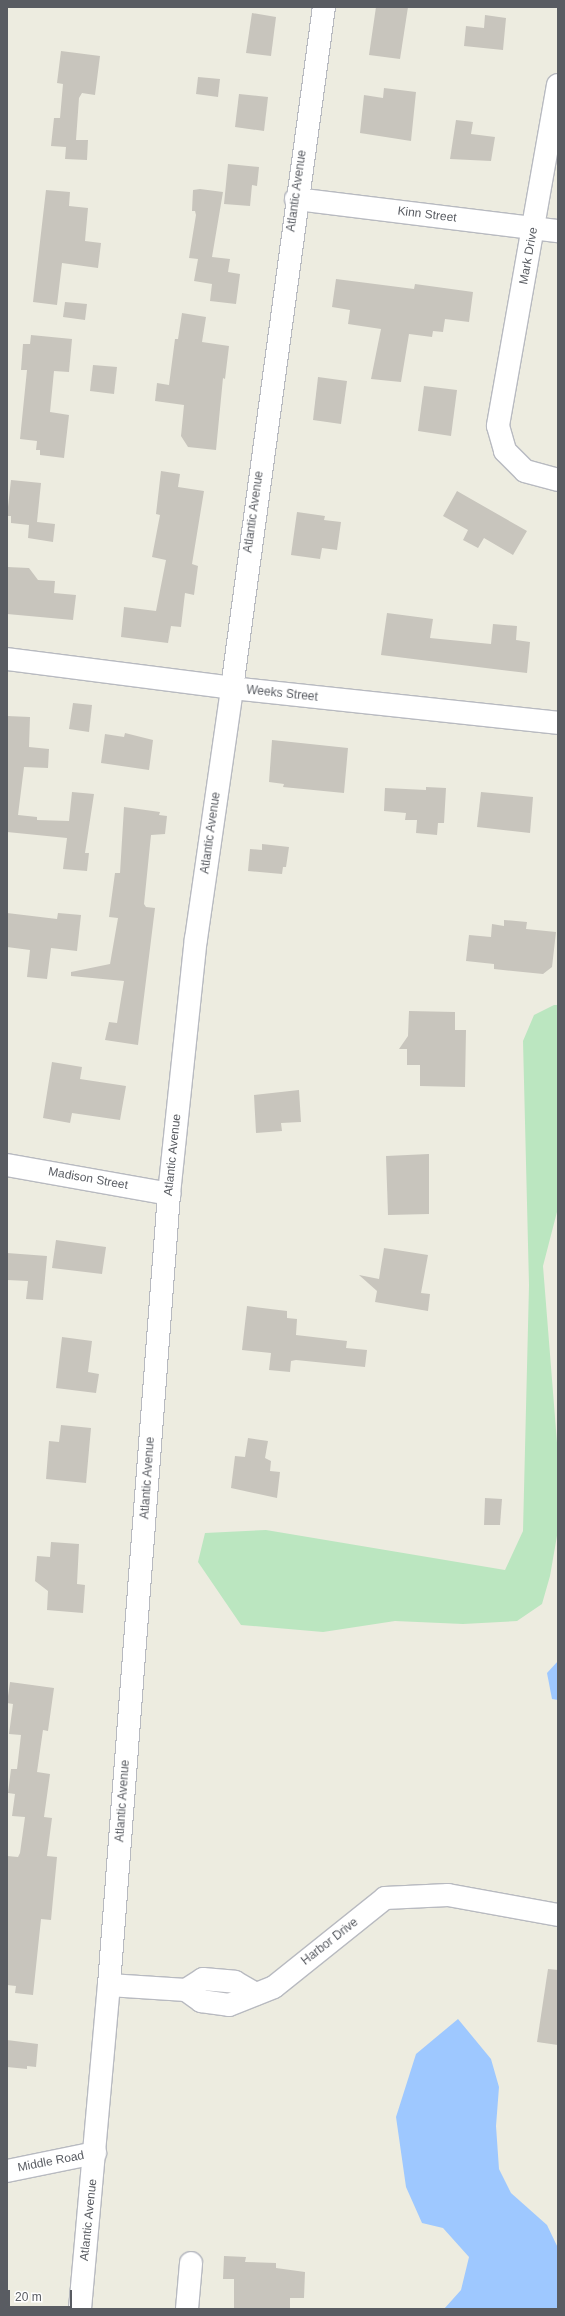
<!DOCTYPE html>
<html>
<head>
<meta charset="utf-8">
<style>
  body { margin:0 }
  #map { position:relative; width:565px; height:2316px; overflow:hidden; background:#edece0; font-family:Arial,sans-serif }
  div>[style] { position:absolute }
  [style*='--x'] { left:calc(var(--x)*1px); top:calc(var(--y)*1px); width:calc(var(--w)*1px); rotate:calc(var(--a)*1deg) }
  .green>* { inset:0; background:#bbe6c0 }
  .water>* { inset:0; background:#9ec8ff }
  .building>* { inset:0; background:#c8c5bd }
  .roads { filter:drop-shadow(1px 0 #b8bac0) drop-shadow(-1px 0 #b8bac0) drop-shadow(0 1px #b8bac0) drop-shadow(0 -1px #b8bac0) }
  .street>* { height:22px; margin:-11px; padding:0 11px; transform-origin:11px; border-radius:11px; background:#fff }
  .secondary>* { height:22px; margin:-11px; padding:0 11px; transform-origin:11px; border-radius:11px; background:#fff }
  span { translate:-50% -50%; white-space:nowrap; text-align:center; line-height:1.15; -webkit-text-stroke:3.5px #fff; paint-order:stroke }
  .street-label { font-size:12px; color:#595c62 }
  .frame { position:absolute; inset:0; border:8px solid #595c62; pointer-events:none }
  .scale { position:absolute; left:8px; top:2290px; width:64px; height:18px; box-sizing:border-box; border:2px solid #595c62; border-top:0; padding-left:5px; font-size:12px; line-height:14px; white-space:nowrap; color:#595c62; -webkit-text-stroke:3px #fff; paint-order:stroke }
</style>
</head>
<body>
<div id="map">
  <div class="green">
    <i style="clip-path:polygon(554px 1005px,558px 1005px,558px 1208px,543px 1266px,558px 1455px,558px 1530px,550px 1576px,542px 1604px,517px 1621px,463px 1624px,395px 1621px,323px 1632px,241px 1625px,198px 1562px,205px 1533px,266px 1530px,505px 1570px,523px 1531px,529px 1285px,523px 1041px,534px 1015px)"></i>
  </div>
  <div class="water">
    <i style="clip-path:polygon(558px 1661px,558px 1700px,552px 1699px,547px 1673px)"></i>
    <i style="clip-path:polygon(458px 2019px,491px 2059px,499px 2087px,496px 2126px,499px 2169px,511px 2193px,547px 2225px,558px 2248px,558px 2309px,444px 2309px,461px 2290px,469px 2257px,443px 2228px,422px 2223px,406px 2187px,396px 2117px,416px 2054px)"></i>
  </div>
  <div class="building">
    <i style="clip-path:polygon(376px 7px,408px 7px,400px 59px,369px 55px)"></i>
    <i style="clip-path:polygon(252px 13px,276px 17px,271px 56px,246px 53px)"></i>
    <i style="clip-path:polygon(485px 15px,506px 18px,503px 50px,464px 46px,466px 26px,484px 28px)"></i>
    <i style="clip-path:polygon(61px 51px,100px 56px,95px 95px,82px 93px,79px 98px,76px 140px,88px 140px,87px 160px,65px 159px,66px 147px,51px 146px,54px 118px,60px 118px,63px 84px,57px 83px)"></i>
    <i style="clip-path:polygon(198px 77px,220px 79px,218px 97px,196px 94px)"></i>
    <i style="clip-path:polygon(384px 88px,416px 92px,411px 141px,360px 133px,364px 95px,383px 98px)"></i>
    <i style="clip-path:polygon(239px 94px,268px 97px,264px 131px,235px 127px)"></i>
    <i style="clip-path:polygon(456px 120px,473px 122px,471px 134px,495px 137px,491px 161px,450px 159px)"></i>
    <i style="clip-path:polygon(228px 164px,259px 167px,257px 186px,252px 185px,250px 206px,224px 204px)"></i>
    <i style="clip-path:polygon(200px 189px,223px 192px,212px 257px,230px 259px,228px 272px,240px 274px,236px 304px,210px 301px,212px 284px,194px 281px,198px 259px,189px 258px,196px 215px,195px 211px,192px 211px,193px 190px)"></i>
    <i style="clip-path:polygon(46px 190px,70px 192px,69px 206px,88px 208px,85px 241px,101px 243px,98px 268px,62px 263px,57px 305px,33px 302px)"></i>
    <i style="clip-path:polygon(336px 279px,414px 289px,415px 284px,473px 292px,469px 322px,445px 319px,443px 332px,433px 331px,432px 337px,409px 334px,401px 382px,371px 379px,381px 329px,348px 324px,350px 310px,332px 307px)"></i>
    <i style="clip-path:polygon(65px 302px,87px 304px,85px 320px,63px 317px)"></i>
    <i style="clip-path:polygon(182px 313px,206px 317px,202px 342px,229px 346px,225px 379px,223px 378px,216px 450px,188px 447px,181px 436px,184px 405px,155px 401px,157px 383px,169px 385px,175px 339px,178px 339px)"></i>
    <i style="clip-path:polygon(31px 335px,72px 339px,69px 372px,54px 371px,50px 412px,69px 415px,64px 458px,40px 455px,40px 450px,36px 450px,37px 441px,20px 439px,27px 370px,21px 370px,23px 344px,30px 344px)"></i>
    <i style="clip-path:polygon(93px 365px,117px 367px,114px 394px,90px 391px)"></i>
    <i style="clip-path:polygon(318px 377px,347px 381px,341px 424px,313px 420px)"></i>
    <i style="clip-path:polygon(424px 386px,457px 390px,451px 436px,418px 431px)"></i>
    <i style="clip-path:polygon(161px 471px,180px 474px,178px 487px,204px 491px,192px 564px,198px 566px,194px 595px,185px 593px,181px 627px,171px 626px,168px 643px,121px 637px,124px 607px,156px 611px,166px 560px,152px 557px,160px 515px,156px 514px)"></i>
    <i style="clip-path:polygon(11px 480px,41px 483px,37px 522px,55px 524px,53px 542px,28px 538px,29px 525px,11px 523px,11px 516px,7px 516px)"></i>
    <i style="clip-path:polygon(457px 491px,527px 531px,513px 555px,484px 538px,478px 548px,463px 540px,468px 530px,443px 516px)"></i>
    <i style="clip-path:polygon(297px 512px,325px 516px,324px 520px,341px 522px,337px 550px,322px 548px,320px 559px,291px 555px)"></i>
    <i style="clip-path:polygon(7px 567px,29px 568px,38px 580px,55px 581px,54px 593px,76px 595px,73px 620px,7px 614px)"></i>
    <i style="clip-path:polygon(387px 613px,433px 619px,430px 638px,491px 644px,493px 624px,517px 626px,516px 640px,530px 642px,527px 673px,381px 655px)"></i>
    <i style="clip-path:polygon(73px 703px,92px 705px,89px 732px,69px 729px)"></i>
    <i style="clip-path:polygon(7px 716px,30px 717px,29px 747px,49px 749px,48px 768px,24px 767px,18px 815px,37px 817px,37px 820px,69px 821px,72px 792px,94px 794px,85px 853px,89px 853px,87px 871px,63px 869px,67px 838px,7px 832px)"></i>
    <i style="clip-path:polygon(125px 733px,153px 740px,149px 770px,101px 763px,105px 734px,124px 737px)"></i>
    <i style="clip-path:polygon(272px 740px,348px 748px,344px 793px,283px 787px,284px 784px,269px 782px)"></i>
    <i style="clip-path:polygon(426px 787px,446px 788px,444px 823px,438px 823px,437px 835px,416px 833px,417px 820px,405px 820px,406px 813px,384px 811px,385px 788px,426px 790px)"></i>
    <i style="clip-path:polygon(481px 792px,533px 797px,530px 833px,477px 827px)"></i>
    <i style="clip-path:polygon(124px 807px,160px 812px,159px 815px,167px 816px,165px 834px,151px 835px,144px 904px,146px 907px,155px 908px,138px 1045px,105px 1040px,109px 1022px,117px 1023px,124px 981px,71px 976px,71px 972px,110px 964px,118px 918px,109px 917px,115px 873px,120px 873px)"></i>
    <i style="clip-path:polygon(262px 844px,289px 847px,286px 867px,283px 867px,282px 874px,248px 871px,250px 849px,262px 850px)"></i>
    <i style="clip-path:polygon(7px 913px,57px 919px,58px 913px,81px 915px,77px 951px,51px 948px,47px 979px,27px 977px,30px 950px,7px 947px)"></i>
    <i style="clip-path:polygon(504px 920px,527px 922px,526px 929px,556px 932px,552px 967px,543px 974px,494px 969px,494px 964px,466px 961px,469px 935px,491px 937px,492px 924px,504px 926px)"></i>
    <i style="clip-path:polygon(409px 1011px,455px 1012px,455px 1030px,466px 1030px,465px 1087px,420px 1086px,420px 1065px,407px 1065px,407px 1049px,399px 1049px,408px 1036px)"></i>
    <i style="clip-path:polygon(52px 1062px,82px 1067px,80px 1079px,126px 1086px,120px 1120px,72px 1113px,70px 1123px,43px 1118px)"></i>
    <i style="clip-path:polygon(299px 1090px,301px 1122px,281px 1123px,282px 1131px,256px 1133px,254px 1095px)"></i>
    <i style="clip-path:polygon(429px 1154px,429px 1214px,388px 1215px,386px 1156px)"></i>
    <i style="clip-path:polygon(56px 1240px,106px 1247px,102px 1274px,52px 1268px)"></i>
    <i style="clip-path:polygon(384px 1248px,428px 1255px,421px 1293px,430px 1294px,428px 1311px,375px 1302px,377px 1291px,359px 1275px,379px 1279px)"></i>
    <i style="clip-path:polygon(7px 1253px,47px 1256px,43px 1300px,26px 1299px,28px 1281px,7px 1280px)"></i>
    <i style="clip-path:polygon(247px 1306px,287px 1311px,287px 1318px,297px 1319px,296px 1335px,347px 1341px,346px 1348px,367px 1350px,365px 1367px,296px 1360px,291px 1361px,290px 1372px,269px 1370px,271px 1353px,242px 1350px)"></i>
    <i style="clip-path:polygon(62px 1337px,92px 1341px,88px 1372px,99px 1374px,96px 1393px,56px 1388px)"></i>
    <i style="clip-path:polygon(61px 1425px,91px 1428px,86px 1483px,46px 1479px,49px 1441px,59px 1442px)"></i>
    <i style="clip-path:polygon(248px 1438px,268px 1441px,265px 1458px,271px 1461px,270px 1471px,280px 1472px,277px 1498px,231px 1488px,235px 1456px,245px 1457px)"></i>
    <i style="clip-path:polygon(485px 1498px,502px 1499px,500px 1525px,484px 1525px)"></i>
    <i style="clip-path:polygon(51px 1542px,79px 1544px,77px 1584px,85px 1585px,83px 1613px,47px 1610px,48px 1591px,35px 1581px,37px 1556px,50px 1557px)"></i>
    <i style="clip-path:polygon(10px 1682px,54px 1688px,48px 1731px,43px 1730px,37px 1772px,50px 1774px,44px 1817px,52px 1818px,47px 1856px,57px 1857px,51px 1920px,41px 1919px,33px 1995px,15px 1993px,16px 1986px,7px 1985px,7px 1856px,18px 1857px,20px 1853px,25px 1817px,12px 1816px,15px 1794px,8px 1793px,11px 1769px,17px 1769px,21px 1735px,9px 1734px,13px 1704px,7px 1703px)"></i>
    <i style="clip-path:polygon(548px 1969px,558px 1970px,558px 2045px,537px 2042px)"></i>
    <i style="clip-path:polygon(7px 2040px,38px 2044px,36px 2067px,27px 2066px,27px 2069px,7px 2067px)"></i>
    <i style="clip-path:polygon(224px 2256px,246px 2257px,245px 2262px,276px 2263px,276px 2268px,305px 2272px,304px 2298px,290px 2298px,290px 2309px,234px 2309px,234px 2279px,223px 2279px)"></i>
  </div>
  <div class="roads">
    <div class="street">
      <i style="--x:558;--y:85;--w:346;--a:100"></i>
      <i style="--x:498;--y:426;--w:26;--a:74"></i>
      <i style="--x:505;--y:451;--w:28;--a:45"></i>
      <i style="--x:525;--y:471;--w:34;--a:15"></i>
      <i style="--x:296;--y:199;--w:264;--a:7"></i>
      <i style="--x:7;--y:659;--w:227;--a:7.3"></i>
      <i style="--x:7;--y:1165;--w:165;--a:10.1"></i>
      <i style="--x:109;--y:1985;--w:77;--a:3.7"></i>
      <i style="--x:186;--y:1990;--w:20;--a:-33"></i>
      <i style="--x:203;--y:1979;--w:32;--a:5"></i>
      <i style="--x:235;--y:1982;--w:24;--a:30"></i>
      <i style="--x:186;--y:1990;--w:19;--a:36"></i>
      <i style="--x:201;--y:2001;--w:28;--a:8"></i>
      <i style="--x:229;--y:2005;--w:48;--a:-21.8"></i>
      <i style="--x:274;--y:1987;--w:142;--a:-38.7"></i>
      <i style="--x:385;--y:1898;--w:63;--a:-2.7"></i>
      <i style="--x:448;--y:1895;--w:112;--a:10.3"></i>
      <i style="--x:187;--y:2309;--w:46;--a:-85"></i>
    </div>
    <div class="secondary">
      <i style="--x:232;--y:688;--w:328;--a:6.1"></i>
      <i style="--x:7;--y:2171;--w:90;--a:-11.6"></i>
      <i style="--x:80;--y:2309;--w:325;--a:-84.9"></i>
      <i style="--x:109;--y:1985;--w:793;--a:-85.66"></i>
      <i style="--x:169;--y:1194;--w:256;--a:-84"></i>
      <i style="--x:196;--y:939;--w:254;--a:-81.8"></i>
      <i style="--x:232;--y:688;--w:687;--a:-82.31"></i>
    </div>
  </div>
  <div class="street-label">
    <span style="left:297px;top:191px;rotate:-82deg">Atlantic Avenue</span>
    <span style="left:427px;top:215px;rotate:7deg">Kinn Street</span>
    <span style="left:529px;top:256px;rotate:-80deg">Mark Drive</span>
    <span style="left:254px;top:512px;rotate:-82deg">Atlantic Avenue</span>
    <span style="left:282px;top:694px;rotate:6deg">Weeks Street</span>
    <span style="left:211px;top:833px;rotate:-82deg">Atlantic Avenue</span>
    <span style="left:173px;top:1155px;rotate:-84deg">Atlantic Avenue</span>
    <span style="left:88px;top:1179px;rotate:10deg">Madison Street</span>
    <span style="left:148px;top:1478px;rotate:-86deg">Atlantic Avenue</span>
    <span style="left:123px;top:1801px;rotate:-86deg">Atlantic Avenue</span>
    <span style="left:330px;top:1942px;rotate:-38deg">Harbor Drive</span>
    <span style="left:51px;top:2162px;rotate:-11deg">Middle Road</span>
    <span style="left:89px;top:2220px;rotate:-84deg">Atlantic Avenue</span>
  </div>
  <div class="frame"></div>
  <div class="scale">20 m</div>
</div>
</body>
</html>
